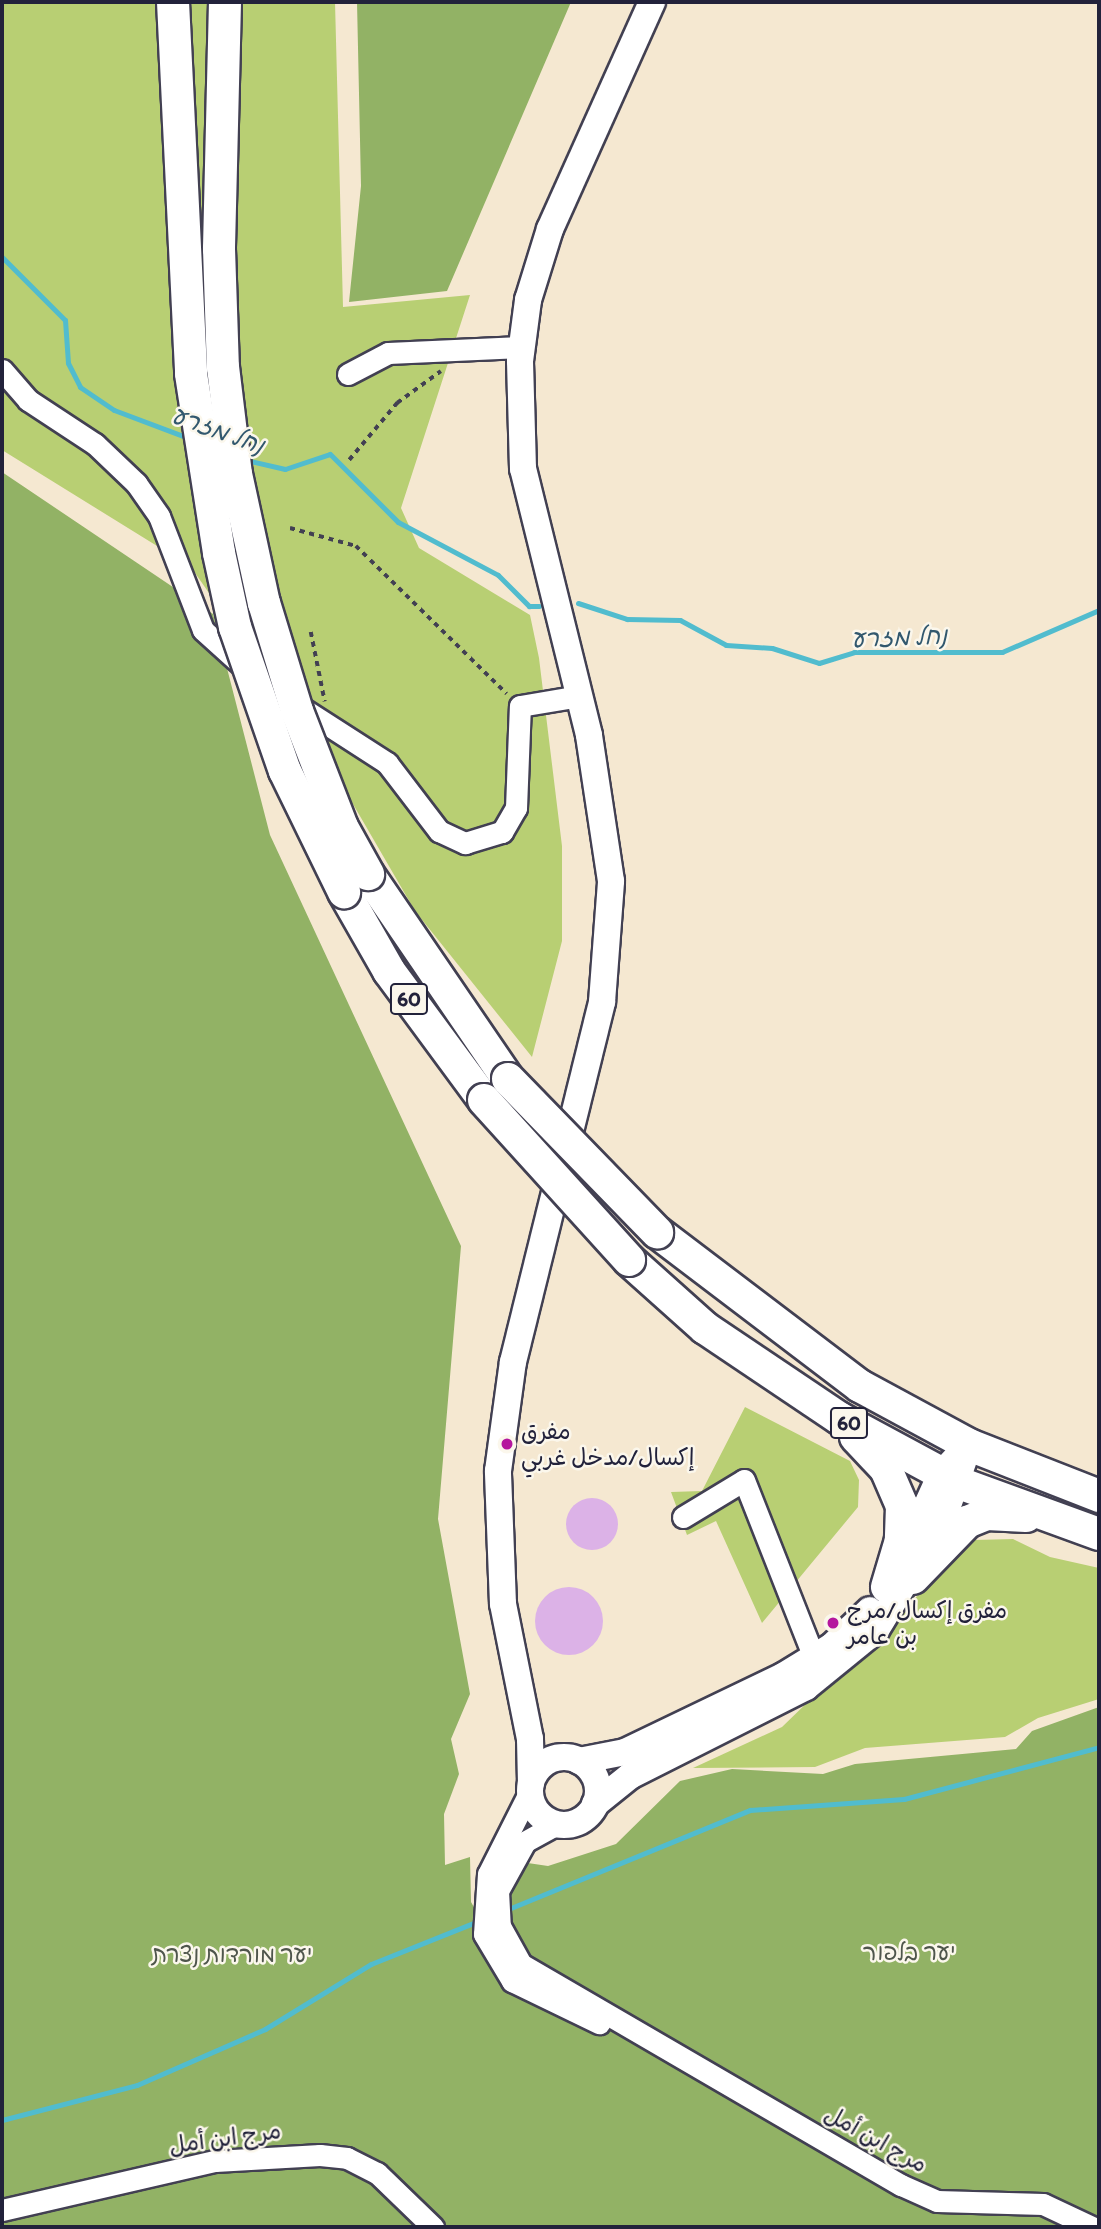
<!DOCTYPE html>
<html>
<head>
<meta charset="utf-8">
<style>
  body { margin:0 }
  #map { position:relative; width:1101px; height:2229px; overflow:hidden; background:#f5e8d1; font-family:Itim,"Playpen Sans Arabic","Playpen Sans Hebrew",sans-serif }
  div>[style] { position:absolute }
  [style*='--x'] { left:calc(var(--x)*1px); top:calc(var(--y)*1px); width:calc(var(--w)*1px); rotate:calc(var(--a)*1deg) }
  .green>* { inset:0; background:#b8cf73 }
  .forest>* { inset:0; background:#92b265 }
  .stream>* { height:5px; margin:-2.5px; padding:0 2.5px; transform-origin:2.5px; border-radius:2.5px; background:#51bcce }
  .building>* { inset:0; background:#dcb2e7 }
  .round { border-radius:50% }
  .path>* { height:3.5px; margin-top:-1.75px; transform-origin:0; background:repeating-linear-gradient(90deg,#424052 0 5px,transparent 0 10px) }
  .roads { filter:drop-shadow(2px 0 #424052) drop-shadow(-2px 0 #424052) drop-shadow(0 2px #424052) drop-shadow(0 -2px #424052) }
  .minor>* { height:21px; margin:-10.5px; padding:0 10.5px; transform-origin:10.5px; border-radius:10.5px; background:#fff }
  .major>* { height:26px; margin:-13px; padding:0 13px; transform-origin:13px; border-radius:13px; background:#fff }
  .major>.ring { margin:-13px; padding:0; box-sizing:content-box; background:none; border:26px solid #fff; border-radius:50% }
  .highway>* { height:32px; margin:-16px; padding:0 16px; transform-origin:16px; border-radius:16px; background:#fff }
  .bridges { filter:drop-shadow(2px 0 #424052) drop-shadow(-2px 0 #424052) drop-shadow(0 2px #424052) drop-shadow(0 -2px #424052) }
  .highway-bridge>* { height:32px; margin:-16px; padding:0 16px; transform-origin:16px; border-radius:16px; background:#fff }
  .dots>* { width:19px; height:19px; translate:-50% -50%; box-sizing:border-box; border:4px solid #fbf7ec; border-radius:50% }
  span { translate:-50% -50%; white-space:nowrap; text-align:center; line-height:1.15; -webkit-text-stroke:5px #fbf7ec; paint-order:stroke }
  .shield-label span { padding:2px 5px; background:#fbf7ec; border:2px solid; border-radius:5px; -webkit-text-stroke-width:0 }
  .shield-label { font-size:21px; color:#22223b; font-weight:700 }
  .poi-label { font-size:23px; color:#22223b }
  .left { translate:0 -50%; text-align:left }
  .park-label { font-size:23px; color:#4f564c }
  .street-label { font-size:23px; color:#22223b }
  .water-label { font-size:24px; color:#32586e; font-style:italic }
  .frame { position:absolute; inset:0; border:4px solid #22223b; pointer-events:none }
</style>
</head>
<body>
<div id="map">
  <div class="green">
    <i style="clip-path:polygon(2px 2px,335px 2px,343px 307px,470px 295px,401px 508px,419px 548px,530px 615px,539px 658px,562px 846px,562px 941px,532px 1057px,415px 911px,346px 792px,191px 567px,2px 450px)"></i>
    <i style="clip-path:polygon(745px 1407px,850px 1461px,859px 1480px,858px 1507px,762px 1623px,716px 1521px,687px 1535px,671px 1492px,702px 1491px)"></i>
    <i style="clip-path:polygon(1013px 1539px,1050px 1557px,1099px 1568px,1099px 1699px,1038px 1718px,1005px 1737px,865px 1748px,815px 1767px,693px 1768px,782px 1727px,975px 1540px)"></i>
  </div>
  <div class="forest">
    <i style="clip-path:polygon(357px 2px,571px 2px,447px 291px,349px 302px,361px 186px)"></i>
    <i style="clip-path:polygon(2px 472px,213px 614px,270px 835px,461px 1246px,438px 1519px,470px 1694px,451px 1739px,459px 1774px,444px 1814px,445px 1865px,470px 1857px,471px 1902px,487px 1930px,521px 1862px,548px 1866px,616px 1844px,680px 1781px,732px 1769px,823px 1774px,855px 1764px,1016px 1749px,1032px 1731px,1099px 1707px,1099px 2227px,2px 2227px)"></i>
  </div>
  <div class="stream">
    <i style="--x:2;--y:257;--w:89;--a:45"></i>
    <i style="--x:65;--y:320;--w:43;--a:86"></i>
    <i style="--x:68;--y:363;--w:27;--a:63"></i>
    <i style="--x:80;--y:387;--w:41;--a:34.1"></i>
    <i style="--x:114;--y:410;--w:82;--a:20.6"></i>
    <i style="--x:246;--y:460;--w:40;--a:13"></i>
    <i style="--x:285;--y:469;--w:47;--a:-18.4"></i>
    <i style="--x:330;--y:454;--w:96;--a:45"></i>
    <i style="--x:398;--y:522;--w:113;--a:27.9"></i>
    <i style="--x:498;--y:575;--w:44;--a:45"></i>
    <i style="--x:529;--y:606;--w:10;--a:0"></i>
    <i style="--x:578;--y:603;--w:52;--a:18.1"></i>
    <i style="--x:627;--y:619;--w:53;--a:1.1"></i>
    <i style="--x:680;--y:620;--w:52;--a:28.5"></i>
    <i style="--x:726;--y:645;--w:46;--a:3.7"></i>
    <i style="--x:772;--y:648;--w:49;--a:17.7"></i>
    <i style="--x:819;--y:663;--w:37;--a:-17"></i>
    <i style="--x:854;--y:652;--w:148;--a:0"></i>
    <i style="--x:1002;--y:652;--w:106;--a:-23.4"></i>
    <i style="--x:506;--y:1910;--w:264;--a:-22.3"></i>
    <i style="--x:750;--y:1810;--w:154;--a:-4.1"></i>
    <i style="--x:904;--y:1799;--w:202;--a:-14.9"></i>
    <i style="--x:2;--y:2120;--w:139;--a:-14.5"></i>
    <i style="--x:137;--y:2085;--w:140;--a:-23.6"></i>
    <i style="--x:265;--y:2029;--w:124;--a:-31.5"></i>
    <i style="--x:371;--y:1964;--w:118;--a:-21.8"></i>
  </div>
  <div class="building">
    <i class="round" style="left:566px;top:1498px;width:52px;height:52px"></i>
    <i class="round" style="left:535px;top:1587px;width:68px;height:68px"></i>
  </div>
  <div class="path">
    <i style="--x:349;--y:460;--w:75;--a:-49.9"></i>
    <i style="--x:397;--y:403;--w:54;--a:-36"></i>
    <i style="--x:290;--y:528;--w:68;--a:15.3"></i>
    <i style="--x:356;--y:546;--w:211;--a:44.4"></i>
    <i style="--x:311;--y:632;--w:71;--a:78.7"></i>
  </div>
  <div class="roads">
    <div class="minor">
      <i style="--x:2;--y:370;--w:40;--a:49"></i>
      <i style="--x:28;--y:400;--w:80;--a:33.3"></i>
      <i style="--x:95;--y:444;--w:57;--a:43.6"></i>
      <i style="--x:136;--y:483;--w:40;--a:55.1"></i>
      <i style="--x:159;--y:516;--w:122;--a:68.9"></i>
      <i style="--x:203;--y:630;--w:67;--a:42"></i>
      <i style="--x:348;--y:374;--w:45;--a:-27.7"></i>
      <i style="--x:388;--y:353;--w:133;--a:-2.6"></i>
      <i style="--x:294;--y:703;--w:111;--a:32.8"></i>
      <i style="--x:387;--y:763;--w:86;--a:52.6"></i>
      <i style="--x:439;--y:831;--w:29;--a:25"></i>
      <i style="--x:465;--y:843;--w:39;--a:-17"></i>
      <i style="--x:502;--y:832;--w:28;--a:-60"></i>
      <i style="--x:516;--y:808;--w:102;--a:-87.8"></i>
      <i style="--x:520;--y:706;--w:61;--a:-9.5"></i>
      <i style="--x:683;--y:1517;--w:71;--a:-31.2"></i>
      <i style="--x:744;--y:1480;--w:191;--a:68.5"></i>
      <i style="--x:530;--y:1791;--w:93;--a:116.8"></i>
      <i style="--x:488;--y:1874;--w:60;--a:93.8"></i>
      <i style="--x:484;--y:1934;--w:55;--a:59.2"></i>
      <i style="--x:512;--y:1981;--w:97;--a:25.8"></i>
      <i style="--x:557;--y:1824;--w:37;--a:151"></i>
      <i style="--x:525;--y:1842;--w:56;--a:118.9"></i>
      <i style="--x:498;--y:1891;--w:35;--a:87"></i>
      <i style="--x:500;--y:1926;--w:43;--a:61.1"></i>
      <i style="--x:521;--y:1964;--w:440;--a:30.2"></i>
      <i style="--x:901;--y:2185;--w:39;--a:24"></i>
      <i style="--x:937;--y:2201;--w:106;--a:1.6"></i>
      <i style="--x:1043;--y:2204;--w:54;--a:25.1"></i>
      <i style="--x:2;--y:2210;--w:219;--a:-13"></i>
      <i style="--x:215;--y:2161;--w:105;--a:-3.3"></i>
      <i style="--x:320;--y:2155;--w:27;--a:6"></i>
      <i style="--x:347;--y:2158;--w:34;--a:27"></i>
      <i style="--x:377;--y:2173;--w:78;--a:44"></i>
    </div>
    <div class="major">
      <i style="--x:902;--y:1560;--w:94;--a:-65.6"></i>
      <i style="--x:941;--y:1474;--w:21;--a:-47"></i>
      <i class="ring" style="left:530px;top:1757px;width:42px;height:42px"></i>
      <i style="--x:579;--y:1761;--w:47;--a:-11.1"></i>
      <i style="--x:625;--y:1752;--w:175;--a:-25.7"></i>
      <i style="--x:783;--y:1676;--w:57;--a:-31.5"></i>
      <i style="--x:832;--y:1646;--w:52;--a:-43.5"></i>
      <i style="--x:531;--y:1783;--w:44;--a:-91.3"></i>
      <i style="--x:530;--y:1739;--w:138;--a:-101.3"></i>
      <i style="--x:503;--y:1604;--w:133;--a:-92.2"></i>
      <i style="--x:498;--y:1471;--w:110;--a:-82.2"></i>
      <i style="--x:513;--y:1362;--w:371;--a:-76.1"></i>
      <i style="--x:602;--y:1002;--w:121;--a:-85.7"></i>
      <i style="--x:611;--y:881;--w:148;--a:-98.6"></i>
      <i style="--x:589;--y:735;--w:274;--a:-103.9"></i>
      <i style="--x:523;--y:469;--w:108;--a:-91.6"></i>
      <i style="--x:520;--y:361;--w:62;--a:-82.5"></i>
      <i style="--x:528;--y:300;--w:74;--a:-72.8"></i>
      <i style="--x:550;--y:229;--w:249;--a:-65.8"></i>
      <i style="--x:595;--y:1804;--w:45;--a:-38.7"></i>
      <i style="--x:630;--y:1776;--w:197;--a:-26.8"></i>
      <i style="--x:806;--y:1687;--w:90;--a:-39.2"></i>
      <i style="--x:876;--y:1630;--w:129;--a:-58.7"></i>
      <i style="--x:943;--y:1520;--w:79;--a:-70.9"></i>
    </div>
    <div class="highway">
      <i style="--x:368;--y:874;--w:248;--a:55.7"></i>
      <i style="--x:344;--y:892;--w:91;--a:60.3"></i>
      <i style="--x:389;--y:971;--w:160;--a:53.6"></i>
      <i style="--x:657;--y:1232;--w:255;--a:37.2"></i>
      <i style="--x:860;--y:1386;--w:124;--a:28.4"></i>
      <i style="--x:969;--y:1445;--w:140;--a:21.4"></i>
      <i style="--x:629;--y:1260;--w:102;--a:41.8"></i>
      <i style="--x:705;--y:1328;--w:161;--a:33.9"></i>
      <i style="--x:839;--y:1418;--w:136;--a:28.4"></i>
      <i style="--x:959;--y:1483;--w:149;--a:20"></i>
      <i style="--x:856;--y:1437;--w:44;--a:46.8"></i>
      <i style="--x:886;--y:1469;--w:40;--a:66.6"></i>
      <i style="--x:902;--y:1506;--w:34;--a:92"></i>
      <i style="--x:901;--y:1540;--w:49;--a:106.6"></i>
      <i style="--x:913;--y:1578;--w:78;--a:-46"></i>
      <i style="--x:967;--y:1522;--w:22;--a:-22"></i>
      <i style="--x:987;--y:1514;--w:39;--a:3"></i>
    </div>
  </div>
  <div class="bridges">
    <div class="highway-bridge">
      <i style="--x:173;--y:2;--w:372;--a:87.2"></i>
      <i style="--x:191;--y:374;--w:181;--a:81.1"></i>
      <i style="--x:219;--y:553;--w:76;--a:77.8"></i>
      <i style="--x:235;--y:627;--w:152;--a:70.9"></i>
      <i style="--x:285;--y:771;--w:135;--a:64"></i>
      <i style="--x:225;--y:2;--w:247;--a:91.4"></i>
      <i style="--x:219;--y:249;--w:118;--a:88.1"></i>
      <i style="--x:223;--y:367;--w:108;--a:83.1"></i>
      <i style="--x:236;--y:474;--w:132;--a:77.8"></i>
      <i style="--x:264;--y:603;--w:113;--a:73"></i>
      <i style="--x:297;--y:711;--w:124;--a:68.8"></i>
      <i style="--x:342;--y:827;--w:54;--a:61"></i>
      <i style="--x:508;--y:1079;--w:214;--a:45.8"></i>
      <i style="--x:484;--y:1100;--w:216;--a:47.8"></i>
    </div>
  </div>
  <div class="dots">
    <i style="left:507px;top:1444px;background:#b5179e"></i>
    <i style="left:833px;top:1623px;background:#b5179e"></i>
  </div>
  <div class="shield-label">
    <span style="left:409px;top:999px">60</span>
    <span style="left:849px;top:1423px">60</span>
  </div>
  <div class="poi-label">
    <span class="left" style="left:521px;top:1444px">مفرق<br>إكسال/مدخل غربي</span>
    <span class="left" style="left:847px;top:1623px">مفرق إكسال/مرج<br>بن عامر</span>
  </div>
  <div class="park-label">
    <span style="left:909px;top:1952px">יער בלפור</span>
    <span style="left:232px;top:1954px">יער מורדות נצרת</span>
  </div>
  <div class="street-label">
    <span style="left:225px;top:2138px;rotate:-8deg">مرج ابن أمل</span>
    <span style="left:876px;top:2139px;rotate:29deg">مرج ابن أمل</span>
  </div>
  <div class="water-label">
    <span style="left:218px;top:430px;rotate:20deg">נחל מזרע</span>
    <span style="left:899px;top:637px;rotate:-2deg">נחל מזרע</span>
  </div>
  <div class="frame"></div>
</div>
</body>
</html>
